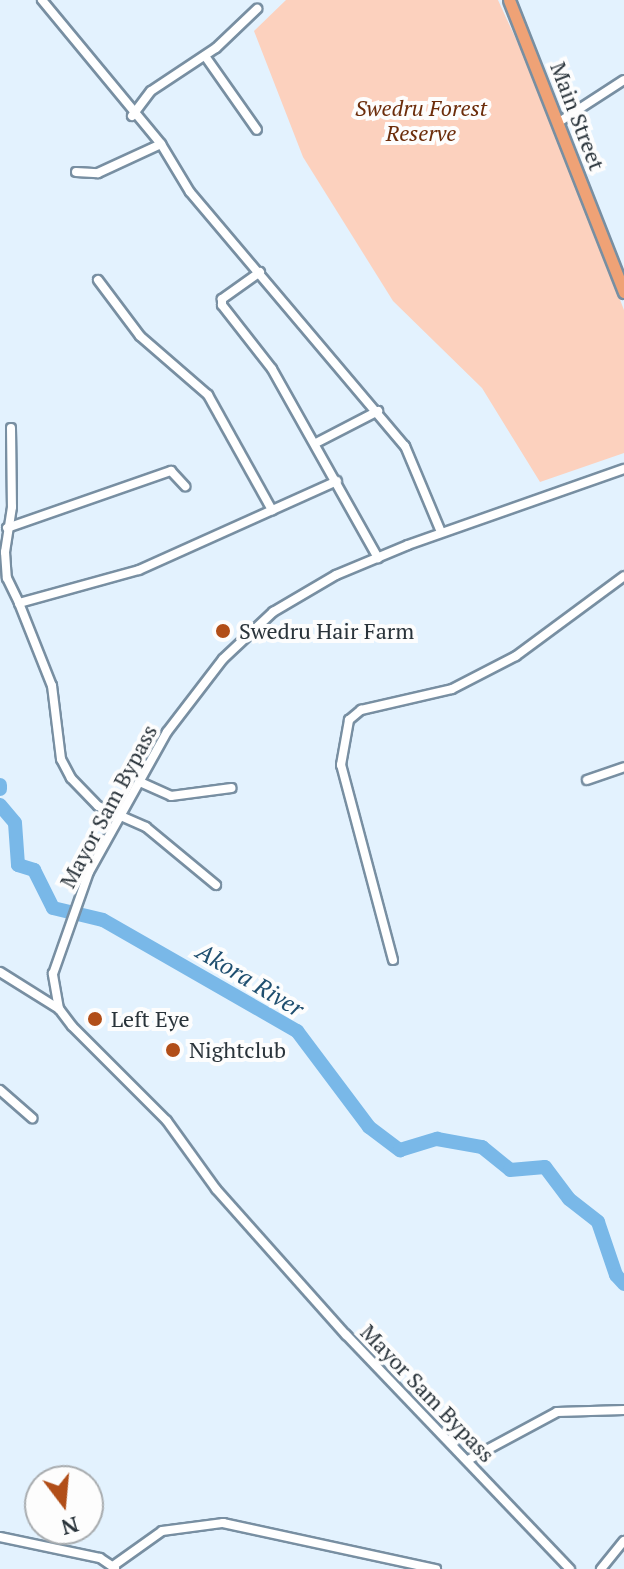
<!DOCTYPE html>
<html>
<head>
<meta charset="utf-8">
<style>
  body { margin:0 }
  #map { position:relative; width:624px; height:1569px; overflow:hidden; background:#e3f2fe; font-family:"PT Serif",serif }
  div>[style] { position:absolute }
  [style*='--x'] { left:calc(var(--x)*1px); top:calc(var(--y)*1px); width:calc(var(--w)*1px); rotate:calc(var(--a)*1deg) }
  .green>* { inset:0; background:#fcd1be }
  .river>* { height:14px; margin:-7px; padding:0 7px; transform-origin:7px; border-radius:7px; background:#79b8e8 }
  .roads { filter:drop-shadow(2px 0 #788fa2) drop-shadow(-2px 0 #788fa2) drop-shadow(0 2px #788fa2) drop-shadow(0 -2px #788fa2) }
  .minor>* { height:8px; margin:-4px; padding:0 4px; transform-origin:4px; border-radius:4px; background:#fff }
  .major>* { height:11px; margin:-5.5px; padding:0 5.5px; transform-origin:5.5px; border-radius:5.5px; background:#efa276 }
  .dots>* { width:22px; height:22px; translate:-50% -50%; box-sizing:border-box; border:4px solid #fdfdfd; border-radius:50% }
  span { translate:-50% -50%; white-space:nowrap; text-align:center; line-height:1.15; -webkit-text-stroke:8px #fdfdfd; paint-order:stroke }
  .park-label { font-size:22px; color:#6c2d0b; font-style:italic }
  .street-label { font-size:22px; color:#29333a }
  .poi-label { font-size:22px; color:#29333a }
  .left { translate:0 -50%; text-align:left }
  .water-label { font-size:24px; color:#1e4e6f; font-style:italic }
  .north { position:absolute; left:24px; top:1465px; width:80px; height:80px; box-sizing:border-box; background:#fdfdfd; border:2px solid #a8acaf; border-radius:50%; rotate:164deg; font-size:22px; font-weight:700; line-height:32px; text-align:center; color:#29333a }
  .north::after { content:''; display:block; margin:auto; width:28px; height:36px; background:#b14e18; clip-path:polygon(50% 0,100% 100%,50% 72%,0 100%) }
</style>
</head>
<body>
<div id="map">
  <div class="green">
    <i style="clip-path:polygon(286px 0,498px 0,537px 85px,624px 310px,624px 453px,540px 482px,482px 388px,393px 301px,303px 157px,254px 31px)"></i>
  </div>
  <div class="river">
    <i style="--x:0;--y:785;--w:4;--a:90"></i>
    <i style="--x:0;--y:805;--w:23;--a:50"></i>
    <i style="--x:15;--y:823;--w:42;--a:85.9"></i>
    <i style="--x:18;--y:865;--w:17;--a:17"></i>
    <i style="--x:34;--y:870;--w:42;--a:63.4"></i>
    <i style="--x:53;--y:908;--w:51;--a:13.5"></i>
    <i style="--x:103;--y:920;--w:224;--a:29.8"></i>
    <i style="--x:297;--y:1031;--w:120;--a:53.1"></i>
    <i style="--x:369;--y:1127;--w:39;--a:37"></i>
    <i style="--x:400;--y:1150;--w:39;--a:-17"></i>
    <i style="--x:437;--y:1139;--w:46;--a:10.1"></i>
    <i style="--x:482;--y:1147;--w:36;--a:39"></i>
    <i style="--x:510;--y:1170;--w:35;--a:-5"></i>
    <i style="--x:545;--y:1167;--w:40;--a:53"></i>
    <i style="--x:569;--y:1199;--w:37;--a:38"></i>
    <i style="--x:598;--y:1222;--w:56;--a:71.2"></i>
    <i style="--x:616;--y:1275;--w:12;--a:48"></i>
  </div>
  <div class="roads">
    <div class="minor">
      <i style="--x:42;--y:0;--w:187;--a:50.4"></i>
      <i style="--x:161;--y:144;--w:56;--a:58.9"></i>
      <i style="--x:190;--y:192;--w:333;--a:49.8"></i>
      <i style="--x:405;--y:446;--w:93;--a:67.3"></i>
      <i style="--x:205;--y:56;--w:90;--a:54.9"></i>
      <i style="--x:132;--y:116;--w:31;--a:-53"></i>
      <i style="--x:151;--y:91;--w:78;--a:-33.5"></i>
      <i style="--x:216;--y:48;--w:57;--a:-43.6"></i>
      <i style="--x:559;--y:122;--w:77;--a:-32.9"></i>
      <i style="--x:76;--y:172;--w:22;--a:3"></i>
      <i style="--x:98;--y:173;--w:69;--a:-24.7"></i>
      <i style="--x:260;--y:272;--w:47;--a:144.6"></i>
      <i style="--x:222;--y:299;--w:6;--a:90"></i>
      <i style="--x:222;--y:305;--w:81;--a:52"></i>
      <i style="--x:272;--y:369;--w:217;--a:60.7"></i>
      <i style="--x:98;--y:280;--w:70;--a:53.1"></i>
      <i style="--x:140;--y:336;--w:90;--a:40.9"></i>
      <i style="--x:208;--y:395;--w:132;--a:60.9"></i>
      <i style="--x:11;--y:428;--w:79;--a:89.3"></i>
      <i style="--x:12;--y:507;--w:46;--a:98.8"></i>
      <i style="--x:5;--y:552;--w:26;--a:86"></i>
      <i style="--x:7;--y:578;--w:28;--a:64"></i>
      <i style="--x:316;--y:443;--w:70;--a:-27.3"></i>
      <i style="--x:7;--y:528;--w:174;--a:-19.2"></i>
      <i style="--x:171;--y:471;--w:21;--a:47"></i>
      <i style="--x:587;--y:780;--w:39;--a:-19"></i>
      <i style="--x:140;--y:782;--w:34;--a:24"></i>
      <i style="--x:171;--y:796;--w:61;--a:-7.6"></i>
      <i style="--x:216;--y:885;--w:91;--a:-140.4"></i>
      <i style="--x:146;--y:827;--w:52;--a:-156.4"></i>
      <i style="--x:98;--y:806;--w:39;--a:-134"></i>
      <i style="--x:71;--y:778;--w:21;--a:-118"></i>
      <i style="--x:61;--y:759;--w:74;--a:-97"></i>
      <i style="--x:52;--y:686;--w:89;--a:-111.7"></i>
      <i style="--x:19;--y:603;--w:124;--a:-15.4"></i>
      <i style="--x:139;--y:570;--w:217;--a:-24.2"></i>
      <i style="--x:393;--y:960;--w:202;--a:-104.9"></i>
      <i style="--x:341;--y:765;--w:46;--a:-79.9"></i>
      <i style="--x:349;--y:720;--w:16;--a:-40"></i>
      <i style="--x:361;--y:710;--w:93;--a:-13"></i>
      <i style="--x:452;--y:689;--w:72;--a:-27.3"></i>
      <i style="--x:516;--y:656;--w:134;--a:-36.5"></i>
      <i style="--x:0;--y:972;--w:70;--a:32.1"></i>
      <i style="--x:0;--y:1090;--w:43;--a:41.2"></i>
      <i style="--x:468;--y:1460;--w:101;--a:-28.3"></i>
      <i style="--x:557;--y:1412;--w:67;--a:-1.7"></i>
      <i style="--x:0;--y:1537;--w:102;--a:11.9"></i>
      <i style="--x:100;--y:1558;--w:18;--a:34"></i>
      <i style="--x:113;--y:1566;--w:60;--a:-35.5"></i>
      <i style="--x:162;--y:1531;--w:62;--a:-7.5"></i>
      <i style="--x:223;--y:1523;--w:218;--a:12.2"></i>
      <i style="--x:570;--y:1569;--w:324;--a:-133.7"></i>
      <i style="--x:346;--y:1335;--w:195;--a:-131.7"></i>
      <i style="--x:216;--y:1189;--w:84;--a:-125.8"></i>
      <i style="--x:167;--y:1121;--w:134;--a:-135"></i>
      <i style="--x:72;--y:1026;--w:21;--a:-127"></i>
      <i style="--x:59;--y:1009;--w:36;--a:-100"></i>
      <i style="--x:53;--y:974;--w:108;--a:-70.6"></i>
      <i style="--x:89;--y:872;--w:160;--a:-60.9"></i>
      <i style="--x:167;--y:732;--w:92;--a:-52.5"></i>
      <i style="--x:223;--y:659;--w:69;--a:-43.2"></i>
      <i style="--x:273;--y:612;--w:73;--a:-30.4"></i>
      <i style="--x:336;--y:575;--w:78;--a:-22.6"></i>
      <i style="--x:408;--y:545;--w:229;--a:-19.4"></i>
      <i style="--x:601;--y:1569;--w:36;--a:-51"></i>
    </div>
    <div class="major">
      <i style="--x:509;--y:0;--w:314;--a:68.5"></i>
    </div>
  </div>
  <div class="dots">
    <i style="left:223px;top:631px;background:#b14e18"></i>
    <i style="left:95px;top:1019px;background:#b14e18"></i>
    <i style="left:173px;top:1050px;background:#b14e18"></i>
  </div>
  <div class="park-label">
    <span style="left:421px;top:120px">Swedru Forest<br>Reserve</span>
  </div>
  <div class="street-label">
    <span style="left:578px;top:116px;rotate:69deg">Main Street</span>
    <span style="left:108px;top:806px;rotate:-62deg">Mayor Sam Bypass</span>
    <span style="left:428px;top:1393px;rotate:46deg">Mayor Sam Bypass</span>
  </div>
  <div class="poi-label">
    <span class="left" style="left:239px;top:631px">Swedru Hair Farm</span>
    <span class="left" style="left:111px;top:1019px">Left Eye</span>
    <span class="left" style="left:189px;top:1050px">Nightclub</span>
  </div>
  <div class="water-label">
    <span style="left:250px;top:980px;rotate:31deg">Akora River</span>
  </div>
  <div class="north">N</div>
</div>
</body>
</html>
